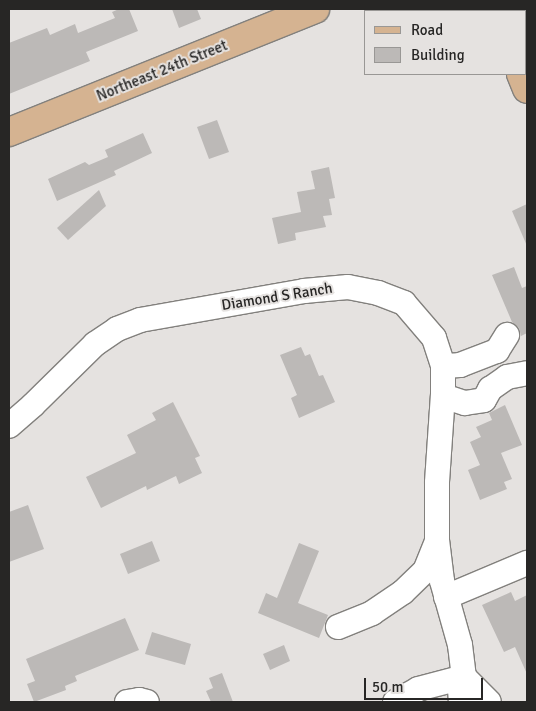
<!DOCTYPE html>
<html>
<head>
<meta charset="utf-8">
<style>
  body { margin:0 }
  #map { position:relative; width:536px; height:711px; overflow:hidden; background:#e5e2e0; font-family:Signika,sans-serif }
  div>[style] { position:absolute }
  [style*='--x'] { left:calc(var(--x)*1px); top:calc(var(--y)*1px); width:calc(var(--w)*1px); rotate:calc(var(--a)*1deg) }
  .building>* { inset:0; background:#bcb9b7 }
  .roads { filter:drop-shadow(1px 0 #82807d) drop-shadow(-1px 0 #82807d) drop-shadow(0 1px #82807d) drop-shadow(0 -1px #82807d) }
  .minor>* { height:24px; margin:-12px; padding:0 12px; transform-origin:12px; border-radius:12px; background:#fff }
  .major>* { height:28px; margin:-14px; padding:0 14px; transform-origin:14px; border-radius:14px; background:#d5b391 }
  span { translate:-50% -50%; white-space:nowrap; text-align:center; line-height:1.15; -webkit-text-stroke:4px #e5e2e0; paint-order:stroke }
  .street-label { font-size:15px; color:#272625 }
  .frame { position:absolute; inset:0; border:10px solid #272625; pointer-events:none }
  .legend { position:absolute; left:364px; top:10px; width:162px; height:65px; box-sizing:border-box; background:#e5e2e0; border:1px solid #999795; margin:0; padding:6px 9px; list-style:none; font-size:15px; color:#272625 }
  .legend li { display:flex; align-items:center; gap:10px; height:25px }
  .legend b { width:25px; border:1px solid #999795 }
  .scale { position:absolute; left:364px; top:678px; width:119px; height:22px; box-sizing:border-box; border:2px solid #272625; border-top:0; padding-left:6px; font-size:15px; line-height:18px; white-space:nowrap; color:#272625; -webkit-text-stroke:4px #e5e2e0; paint-order:stroke }
</style>
</head>
<body>
<div id="map">
  <div class="building">
    <i style="clip-path:polygon(119px 9px,129px 9px,138px 31px,86px 52px,90px 61px,9px 94px,9px 43px,47px 28px,50px 35px,75px 24px,78px 33px,115px 18px,112px 12px)"></i>
    <i style="clip-path:polygon(172px 9px,197px 9px,201px 19px,179px 28px)"></i>
    <i style="clip-path:polygon(217px 120px,229px 152px,209px 159px,197px 127px)"></i>
    <i style="clip-path:polygon(143px 133px,152px 153px,114px 171px,116px 175px,57px 201px,48px 179px,85px 162px,89px 165px,108px 157px,105px 150px)"></i>
    <i style="clip-path:polygon(329px 167px,335px 198px,329px 199px,332px 215px,323px 216px,326px 227px,295px 233px,296px 240px,278px 244px,272px 218px,301px 212px,297px 192px,315px 189px,311px 171px)"></i>
    <i style="clip-path:polygon(99px 190px,106px 206px,68px 240px,57px 228px)"></i>
    <i style="clip-path:polygon(527px 204px,527px 246px,512px 211px)"></i>
    <i style="clip-path:polygon(514px 267px,522px 288px,527px 286px,527px 333px,521px 336px,519px 328px,512px 322px,492px 275px)"></i>
    <i style="clip-path:polygon(301px 347px,305px 356px,310px 354px,319px 376px,323px 375px,335px 402px,299px 418px,291px 398px,297px 395px,280px 355px)"></i>
    <i style="clip-path:polygon(173px 402px,200px 456px,195px 458px,202px 473px,179px 484px,176px 476px,147px 490px,146px 486px,101px 508px,86px 477px,136px 453px,127px 435px,156px 420px,152px 413px)"></i>
    <i style="clip-path:polygon(505px 405px,522px 445px,501px 453px,512px 479px,504px 482px,507px 489px,480px 500px,468px 470px,480px 465px,470px 442px,481px 437px,476px 427px,492px 420px,489px 413px)"></i>
    <i style="clip-path:polygon(28px 505px,44px 549px,9px 562px,9px 512px)"></i>
    <i style="clip-path:polygon(152px 541px,160px 561px,128px 574px,120px 554px)"></i>
    <i style="clip-path:polygon(299px 543px,319px 551px,298px 603px,328px 615px,319px 638px,258px 613px,266px 593px,277px 598px)"></i>
    <i style="clip-path:polygon(511px 592px,515px 601px,527px 595px,527px 674px,515px 647px,504px 652px,482px 605px)"></i>
    <i style="clip-path:polygon(125px 618px,139px 650px,75px 676px,77px 681px,65px 686px,66px 690px,34px 702px,27px 684px,35px 681px,26px 659px)"></i>
    <i style="clip-path:polygon(152px 632px,191px 644px,185px 665px,145px 654px)"></i>
    <i style="clip-path:polygon(284px 645px,290px 661px,270px 670px,263px 654px)"></i>
    <i style="clip-path:polygon(222px 673px,233px 702px,211px 702px,206px 691px,213px 688px,209px 678px)"></i>
  </div>
  <div class="roads">
    <div class="minor">
      <i style="--x:443;--y:366;--w:17;--a:-3"></i>
      <i style="--x:460;--y:365;--w:40;--a:-21"></i>
      <i style="--x:497;--y:351;--w:19;--a:-58"></i>
      <i style="--x:443;--y:396;--w:23;--a:18"></i>
      <i style="--x:465;--y:403;--w:19;--a:-9"></i>
      <i style="--x:484;--y:400;--w:13;--a:-61"></i>
      <i style="--x:490;--y:389;--w:21;--a:-35"></i>
      <i style="--x:507;--y:377;--w:20;--a:-11"></i>
      <i style="--x:9;--y:426;--w:32;--a:-41"></i>
      <i style="--x:33;--y:405;--w:87;--a:-44.5"></i>
      <i style="--x:95;--y:344;--w:27;--a:-34"></i>
      <i style="--x:117;--y:329;--w:25;--a:-21"></i>
      <i style="--x:140;--y:320;--w:167;--a:-10"></i>
      <i style="--x:304;--y:291;--w:44;--a:-5.2"></i>
      <i style="--x:348;--y:287;--w:31;--a:11"></i>
      <i style="--x:378;--y:293;--w:28;--a:21"></i>
      <i style="--x:404;--y:303;--w:46;--a:49.4"></i>
      <i style="--x:434;--y:338;--w:29;--a:72"></i>
      <i style="--x:443;--y:366;--w:28;--a:90"></i>
      <i style="--x:443;--y:394;--w:89;--a:93.9"></i>
      <i style="--x:437;--y:483;--w:57;--a:90"></i>
      <i style="--x:437;--y:540;--w:41;--a:83"></i>
      <i style="--x:442;--y:581;--w:66;--a:74.3"></i>
      <i style="--x:460;--y:645;--w:32;--a:83"></i>
      <i style="--x:464;--y:677;--w:13;--a:108"></i>
      <i style="--x:460;--y:689;--w:13;--a:86"></i>
      <i style="--x:446;--y:597;--w:88;--a:-22.8"></i>
      <i style="--x:338;--y:627;--w:37;--a:-22"></i>
      <i style="--x:372;--y:613;--w:37;--a:-34"></i>
      <i style="--x:403;--y:592;--w:30;--a:-44"></i>
      <i style="--x:425;--y:571;--w:31;--a:-68"></i>
      <i style="--x:464;--y:677;--w:35;--a:45"></i>
      <i style="--x:127;--y:702;--w:12;--a:-9"></i>
      <i style="--x:139;--y:700;--w:8;--a:14"></i>
      <i style="--x:395;--y:702;--w:26;--a:-29"></i>
      <i style="--x:418;--y:689;--w:48;--a:-14.6"></i>
    </div>
    <div class="major">
      <i style="--x:516;--y:9;--w:11;--a:10"></i>
      <i style="--x:525;--y:40;--w:5;--a:-68"></i>
      <i style="--x:521;--y:74;--w:16;--a:68"></i>
      <i style="--x:9;--y:132;--w:330;--a:-21.9"></i>
    </div>
  </div>
  <div class="street-label">
    <span style="left:162px;top:71px;rotate:-22deg">Northeast 24th Street</span>
    <span style="left:277px;top:297px;rotate:-9deg">Diamond S Ranch</span>
  </div>
  <div class="frame"></div>
  <ul class="legend">
  <li><b style="height:6px;background:#d5b391"></b>Road</li>
  <li><b style="height:14px;background:#bcb9b7"></b>Building</li>
  </ul>
  <div class="scale">50 m</div>
</div>
</body>
</html>
